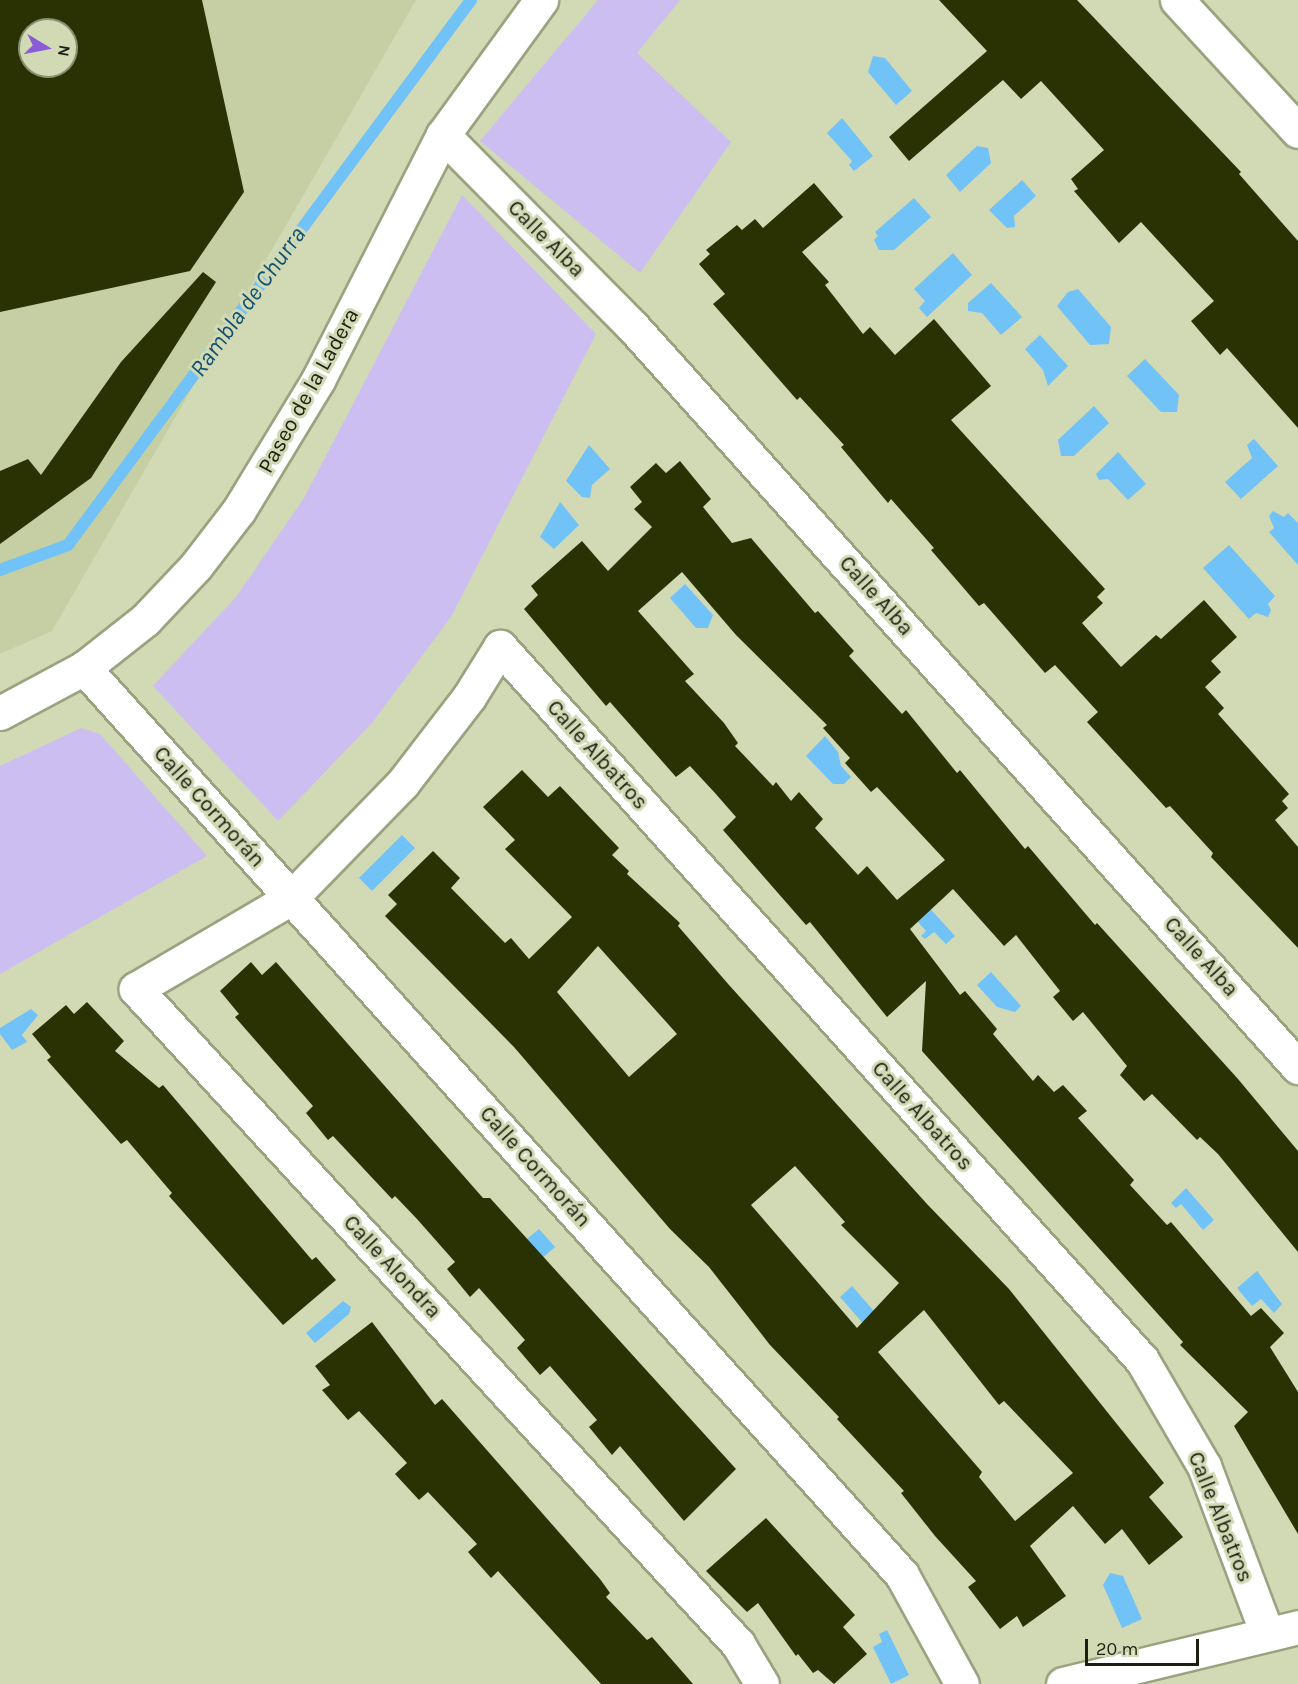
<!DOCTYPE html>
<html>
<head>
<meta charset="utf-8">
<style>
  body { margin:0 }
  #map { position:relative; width:1298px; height:1684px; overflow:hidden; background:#d1dab5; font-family:Karla,sans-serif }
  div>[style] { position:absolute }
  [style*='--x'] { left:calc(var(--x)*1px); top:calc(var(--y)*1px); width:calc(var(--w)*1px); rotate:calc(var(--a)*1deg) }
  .built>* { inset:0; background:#c5cfa3 }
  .green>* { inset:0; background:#cdbef2 }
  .water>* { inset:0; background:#71c2f6 }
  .stream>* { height:12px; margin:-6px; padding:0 6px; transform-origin:6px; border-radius:6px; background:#71c2f6 }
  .building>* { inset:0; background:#2a3103 }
  .roads { filter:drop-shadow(2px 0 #9aa27f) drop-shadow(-2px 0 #9aa27f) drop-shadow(0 2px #9aa27f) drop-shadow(0 -2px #9aa27f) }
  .minor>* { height:33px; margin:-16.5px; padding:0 16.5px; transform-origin:16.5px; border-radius:16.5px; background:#fff }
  span { translate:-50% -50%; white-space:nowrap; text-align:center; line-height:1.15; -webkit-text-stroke:6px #d1dab5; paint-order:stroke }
  .street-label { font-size:22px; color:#1c1f12 }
  .water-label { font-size:24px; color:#115173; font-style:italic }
  .north { position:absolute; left:18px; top:18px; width:60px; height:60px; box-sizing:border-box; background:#d1dab5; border:2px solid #898f74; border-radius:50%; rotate:100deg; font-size:16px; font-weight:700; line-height:24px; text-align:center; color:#1c1f12 }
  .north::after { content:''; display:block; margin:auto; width:21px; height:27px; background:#8b5cd6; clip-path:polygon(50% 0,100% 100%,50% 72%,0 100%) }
  .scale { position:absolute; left:1085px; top:1639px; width:114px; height:27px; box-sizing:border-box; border:3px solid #1c1f12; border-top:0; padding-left:8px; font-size:18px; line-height:21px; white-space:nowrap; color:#1c1f12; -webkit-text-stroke:4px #d1dab5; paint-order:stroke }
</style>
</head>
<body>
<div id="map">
  <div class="built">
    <i style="clip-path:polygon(evenodd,0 0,416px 0,52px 631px,0 654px,0 0,30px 30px,66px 30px,66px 66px,30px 66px,30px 30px)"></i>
  </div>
  <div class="green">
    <i style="clip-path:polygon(598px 0,680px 0,637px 53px,731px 142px,640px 273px,480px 141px)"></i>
    <i style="clip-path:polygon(462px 195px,596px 334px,451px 617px,372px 723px,278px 821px,153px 686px,236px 597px,304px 498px)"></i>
    <i style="clip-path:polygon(81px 728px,100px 734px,207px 856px,0 974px,0 766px)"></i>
  </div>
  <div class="water">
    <i style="clip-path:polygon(873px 56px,885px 58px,912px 91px,896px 105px,868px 72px)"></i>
    <i style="clip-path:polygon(842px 118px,873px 156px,854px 171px,849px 165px,852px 161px,827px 133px)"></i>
    <i style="clip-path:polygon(977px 146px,988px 148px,991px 163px,960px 192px,946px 175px)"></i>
    <i style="clip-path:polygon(1022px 180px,1036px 196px,1014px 216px,1015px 227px,1007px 228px,989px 210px)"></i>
    <i style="clip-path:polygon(914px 198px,931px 217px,894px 250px,879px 250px,874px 240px,878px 236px,875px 232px)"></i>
    <i style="clip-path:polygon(953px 253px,972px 275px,927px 317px,919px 308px,925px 301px,914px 289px)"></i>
    <i style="clip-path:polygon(991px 283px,1022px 317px,1001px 335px,982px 313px,968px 311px,968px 303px)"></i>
    <i style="clip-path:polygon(1078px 289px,1111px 327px,1109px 344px,1090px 345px,1057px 306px,1068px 292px)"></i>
    <i style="clip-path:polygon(1040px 335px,1068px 366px,1048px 386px,1043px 370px,1025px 349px)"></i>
    <i style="clip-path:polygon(1145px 359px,1179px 395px,1177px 412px,1161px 412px,1127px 376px)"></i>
    <i style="clip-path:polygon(1094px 406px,1109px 423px,1074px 456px,1061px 456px,1058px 440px)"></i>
    <i style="clip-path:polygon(1254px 439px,1278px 466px,1241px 499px,1225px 482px,1252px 458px,1247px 445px)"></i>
    <i style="clip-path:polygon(589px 445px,610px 469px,592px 485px,590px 498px,582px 497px,566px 481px)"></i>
    <i style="clip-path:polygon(1118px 452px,1146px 484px,1128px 500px,1108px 479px,1099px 480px,1096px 474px)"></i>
    <i style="clip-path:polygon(560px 502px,579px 525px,554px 549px,540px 537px)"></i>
    <i style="clip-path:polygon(1273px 511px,1284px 517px,1288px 513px,1298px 523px,1298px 565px,1269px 532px,1274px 528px,1269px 516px)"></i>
    <i style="clip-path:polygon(1229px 545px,1275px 596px,1268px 604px,1271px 610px,1268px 617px,1256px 613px,1249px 619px,1203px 568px)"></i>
    <i style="clip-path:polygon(685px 584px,713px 615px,708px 628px,696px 628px,670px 598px)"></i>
    <i style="clip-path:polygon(825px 736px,838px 752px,841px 766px,851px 777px,844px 784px,833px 784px,806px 756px)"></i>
    <i style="clip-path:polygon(402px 835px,415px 848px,372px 891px,359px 878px)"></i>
    <i style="clip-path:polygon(923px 901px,955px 936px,946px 944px,934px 932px,925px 939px,921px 936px,926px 931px,910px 913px)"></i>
    <i style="clip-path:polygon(991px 972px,1021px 1006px,1015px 1012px,997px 1007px,977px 985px)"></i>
    <i style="clip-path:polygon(31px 1009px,38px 1015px,22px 1035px,27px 1042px,12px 1050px,0 1034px,0 1028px)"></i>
    <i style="clip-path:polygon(1186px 1188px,1214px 1220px,1203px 1230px,1181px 1204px,1176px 1208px,1171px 1203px)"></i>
    <i style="clip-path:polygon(539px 1229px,555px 1247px,519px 1278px,516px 1248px)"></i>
    <i style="clip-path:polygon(1257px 1271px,1282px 1304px,1274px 1313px,1261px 1299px,1252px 1306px,1237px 1288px)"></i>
    <i style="clip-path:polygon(852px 1286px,879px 1317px,867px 1328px,840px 1297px)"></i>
    <i style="clip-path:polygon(343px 1301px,351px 1307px,349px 1314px,315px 1343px,306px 1333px)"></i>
    <i style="clip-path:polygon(1110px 1573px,1123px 1576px,1142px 1619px,1122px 1628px,1103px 1585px)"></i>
    <i style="clip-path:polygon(887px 1630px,909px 1675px,891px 1684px,873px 1647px,882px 1642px,879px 1634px)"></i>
  </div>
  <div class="stream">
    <i style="--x:0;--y:570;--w:72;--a:-20.2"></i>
    <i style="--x:68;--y:545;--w:678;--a:-53.52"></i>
  </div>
  <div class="building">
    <i style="clip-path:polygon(evenodd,0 0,202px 0,244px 192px,190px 271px,0 312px,0 0,30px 30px,66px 30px,66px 66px,30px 66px,30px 30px)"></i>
    <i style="clip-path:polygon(939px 0,1077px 0,1241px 172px,1239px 174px,1298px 241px,1298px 428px,1227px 348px,1220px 355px,1191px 321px,1214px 301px,1141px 222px,1119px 243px,1074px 191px,1078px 189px,1071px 179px,1104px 150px,1041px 81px,1021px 99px,1003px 80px,909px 161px,889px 137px,987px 51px)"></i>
    <i style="clip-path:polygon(814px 183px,843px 217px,802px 252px,829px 282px,825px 285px,863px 334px,870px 327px,895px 355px,934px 319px,991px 386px,951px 420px,1105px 589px,1097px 597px,1103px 603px,1082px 623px,1121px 667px,1156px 635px,1161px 639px,1204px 600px,1237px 637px,1211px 661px,1221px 672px,1205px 687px,1224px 708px,1218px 714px,1289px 794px,1282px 801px,1288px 808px,1275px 820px,1298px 847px,1298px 948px,1211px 857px,1213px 853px,1170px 806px,1166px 808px,1087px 722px,1098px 712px,1055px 665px,1045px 673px,984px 603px,979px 606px,931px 550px,934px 548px,891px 499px,888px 503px,841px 447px,844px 445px,800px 397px,797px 400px,713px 304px,725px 294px,699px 264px,710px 254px,706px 250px,737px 225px,742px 230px,755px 219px,763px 228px)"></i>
    <i style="clip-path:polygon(203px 272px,216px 282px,91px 478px,0 544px,0 471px,28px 459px,41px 475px,121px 362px)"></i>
    <i style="clip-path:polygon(evenodd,680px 461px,711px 499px,703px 507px,732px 543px,751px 538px,815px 613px,818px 611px,854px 651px,849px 656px,902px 714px,906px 710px,957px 773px,960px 770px,1025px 849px,1028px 846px,1095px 925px,1097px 923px,1238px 1079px,1298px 1151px,1298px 1252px,1218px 1154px,1200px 1137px,1197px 1140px,1152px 1094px,1144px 1101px,1120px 1075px,1127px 1066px,1083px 1012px,1073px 1021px,1053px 997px,1060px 991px,1016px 935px,1004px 946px,953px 889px,910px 929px,960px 995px,965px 991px,997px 1029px,993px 1034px,1033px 1081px,1038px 1075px,1054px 1092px,1063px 1085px,1087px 1111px,1078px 1118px,1134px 1180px,1130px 1185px,1167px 1225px,1171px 1222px,1251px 1316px,1261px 1308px,1284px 1333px,1270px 1347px,1298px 1392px,1298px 1534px,1234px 1426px,1248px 1412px,1180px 1345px,1183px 1342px,922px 1051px,926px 981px,887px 1017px,810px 922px,806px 925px,723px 830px,736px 817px,715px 793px,690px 766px,676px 777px,610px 702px,606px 706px,524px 609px,538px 595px,531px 586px,582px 541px,608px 571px,652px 527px,634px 509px,642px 502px,630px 487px,656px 463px,666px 473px,680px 461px,682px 572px,736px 635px,827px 725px,823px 728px,850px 758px,845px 763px,871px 792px,877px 787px,945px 860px,897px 900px,867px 866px,858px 875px,815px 828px,823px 819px,799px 792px,791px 801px,776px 782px,773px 786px,735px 746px,738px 743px,724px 723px,685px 681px,694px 674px,638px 611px,682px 572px)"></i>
    <i style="clip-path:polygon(evenodd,522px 770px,548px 797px,560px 786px,619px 848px,612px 855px,629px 871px,627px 874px,680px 923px,678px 926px,729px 985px,927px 1204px,1009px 1289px,1164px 1483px,1149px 1497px,1183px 1537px,1149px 1565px,1122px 1529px,1105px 1544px,1073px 1506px,1030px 1546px,1066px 1596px,1023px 1627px,1017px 1616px,1000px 1629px,968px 1587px,976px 1581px,935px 1536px,901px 1493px,904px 1491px,837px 1419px,839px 1417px,770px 1345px,709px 1267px,670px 1229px,514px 1047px,385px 916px,397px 904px,388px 895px,433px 851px,460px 878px,451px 888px,505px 943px,511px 938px,529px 959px,572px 917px,505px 849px,515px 840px,483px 807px,522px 770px,598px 946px,677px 1034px,629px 1077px,557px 992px,598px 946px,522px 770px,795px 1166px,845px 1222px,841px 1225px,899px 1283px,857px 1328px,751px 1205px,795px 1166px,522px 770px,924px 1310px,999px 1405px,1004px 1401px,1073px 1473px,1015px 1521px,979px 1477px,982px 1472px,878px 1352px,924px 1310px)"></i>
    <i style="clip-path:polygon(251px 962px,262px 975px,276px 962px,483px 1198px,490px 1198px,736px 1469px,684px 1521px,620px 1446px,612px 1455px,589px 1427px,597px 1420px,550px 1366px,540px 1375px,517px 1348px,525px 1340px,479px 1288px,470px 1297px,447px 1269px,455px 1262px,417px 1219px,395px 1196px,392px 1199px,333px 1136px,328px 1140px,306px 1113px,313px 1106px,235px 1017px,239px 1014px,220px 991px)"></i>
    <i style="clip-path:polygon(87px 1002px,124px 1041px,115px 1051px,159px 1088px,163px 1085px,312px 1260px,316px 1257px,336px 1280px,283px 1325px,169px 1196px,172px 1193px,127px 1140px,121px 1144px,47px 1060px,51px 1057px,32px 1034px,66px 1005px,74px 1014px)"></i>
    <i style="clip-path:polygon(372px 1322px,435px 1405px,442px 1399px,600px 1579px,610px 1593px,606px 1597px,647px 1640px,652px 1637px,693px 1684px,601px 1684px,498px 1571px,491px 1578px,468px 1552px,477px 1544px,428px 1492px,419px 1500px,395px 1474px,407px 1463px,359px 1411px,348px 1420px,322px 1390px,330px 1385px,315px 1366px)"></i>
    <i style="clip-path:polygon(766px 1518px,855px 1615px,843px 1627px,867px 1654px,834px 1684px,818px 1670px,813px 1673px,798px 1654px,796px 1656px,758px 1603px,747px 1612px,706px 1571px)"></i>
  </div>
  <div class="roads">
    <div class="minor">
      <i style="--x:1177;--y:0;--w:178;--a:47.3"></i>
      <i style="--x:443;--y:135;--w:270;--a:45.3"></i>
      <i style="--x:633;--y:327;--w:995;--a:48.06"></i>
      <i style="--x:84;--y:668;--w:1221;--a:47.95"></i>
      <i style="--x:902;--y:1575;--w:124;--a:61.2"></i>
      <i style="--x:0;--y:713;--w:95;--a:-28.2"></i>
      <i style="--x:84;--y:668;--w:78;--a:-38.2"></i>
      <i style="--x:145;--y:620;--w:74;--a:-46.6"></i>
      <i style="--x:196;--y:566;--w:71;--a:-52.5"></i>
      <i style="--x:239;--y:510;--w:152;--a:-58.7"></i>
      <i style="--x:318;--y:380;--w:275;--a:-63"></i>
      <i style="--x:443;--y:135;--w:167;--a:-54"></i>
      <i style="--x:762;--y:1684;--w:47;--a:-121"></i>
      <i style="--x:738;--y:1644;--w:890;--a:-132.59"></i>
      <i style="--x:136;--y:989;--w:180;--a:-30.4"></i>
      <i style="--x:291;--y:898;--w:159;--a:-45.8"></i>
      <i style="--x:402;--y:784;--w:110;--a:-52.4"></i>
      <i style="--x:469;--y:697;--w:59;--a:-58.2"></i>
      <i style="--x:500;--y:647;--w:959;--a:48"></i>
      <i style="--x:1142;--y:1360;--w:123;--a:59.7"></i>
      <i style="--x:1204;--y:1466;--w:179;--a:69.4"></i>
      <i style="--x:1063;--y:1684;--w:242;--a:-13.6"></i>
    </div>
  </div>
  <div class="street-label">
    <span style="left:546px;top:239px;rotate:45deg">Calle Alba</span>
    <span style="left:309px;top:391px;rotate:-61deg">Paseo de la Ladera</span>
    <span style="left:876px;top:596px;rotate:48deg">Calle Alba</span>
    <span style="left:597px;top:755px;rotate:48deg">Calle Albatros</span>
    <span style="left:209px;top:807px;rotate:48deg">Calle Cormorán</span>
    <span style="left:1201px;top:957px;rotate:48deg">Calle Alba</span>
    <span style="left:922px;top:1116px;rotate:48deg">Calle Albatros</span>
    <span style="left:535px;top:1167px;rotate:48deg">Calle Cormorán</span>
    <span style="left:392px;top:1267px;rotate:47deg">Calle Alondra</span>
    <span style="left:1220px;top:1517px;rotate:68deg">Calle Albatros</span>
  </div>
  <div class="water-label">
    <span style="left:248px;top:302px;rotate:-54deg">Rambla de Churra</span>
  </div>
  <div class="north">N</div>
  <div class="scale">20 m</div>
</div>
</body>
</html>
